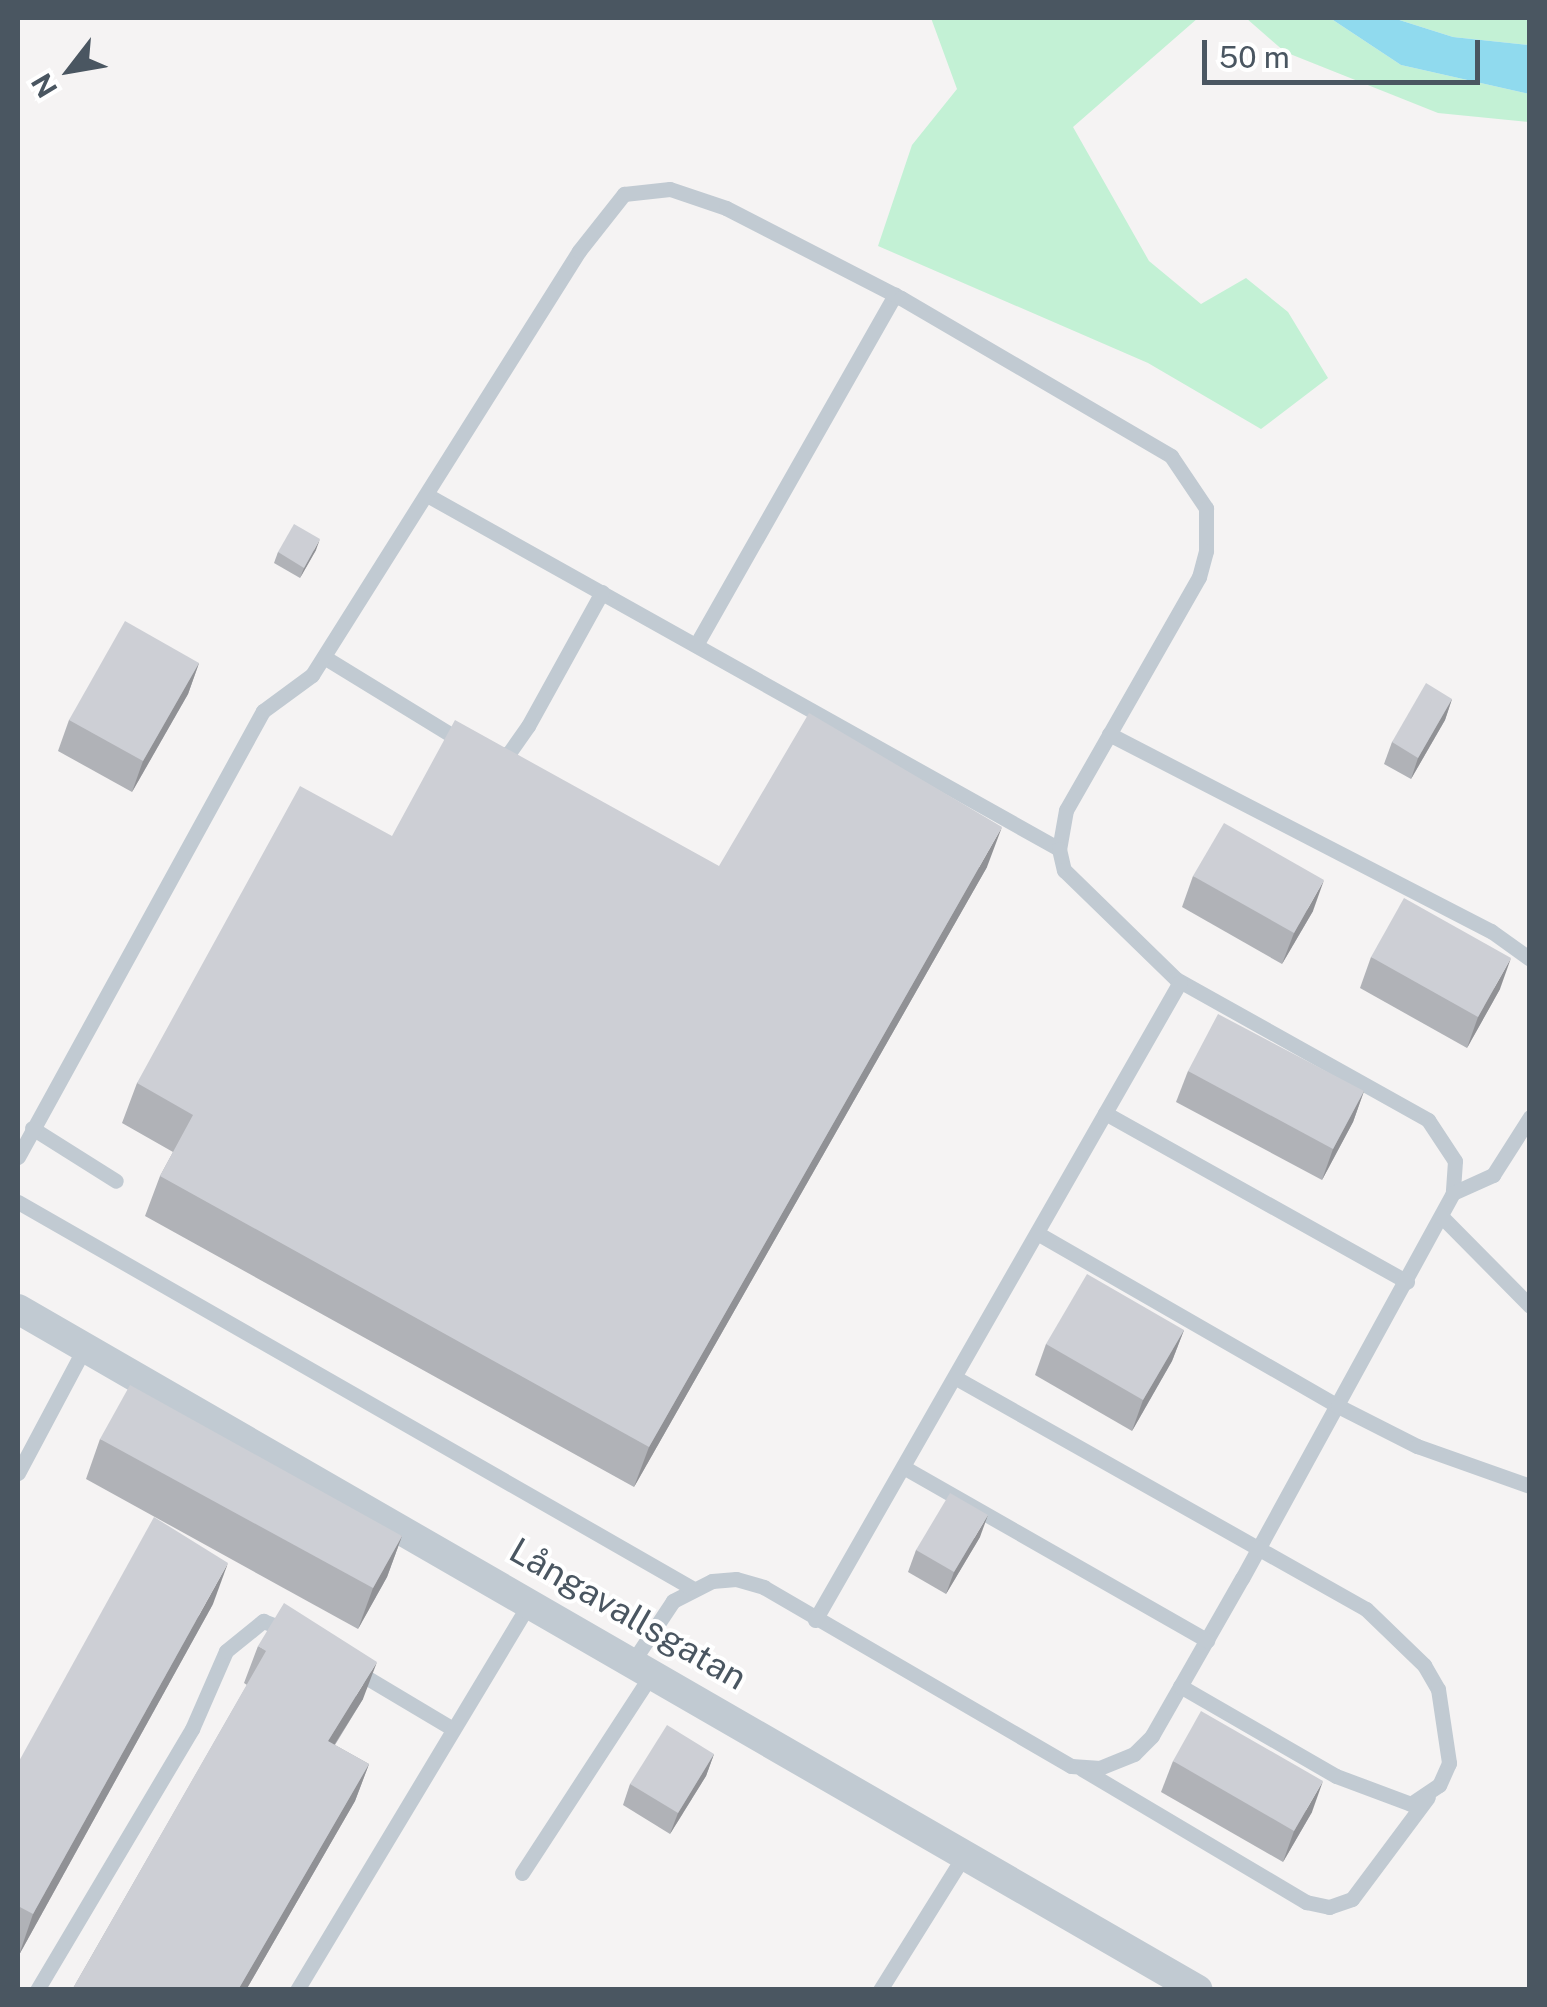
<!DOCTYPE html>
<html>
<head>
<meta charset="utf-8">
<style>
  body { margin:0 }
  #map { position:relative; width:1547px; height:2007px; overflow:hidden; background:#f5f3f3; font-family:"Public Sans",sans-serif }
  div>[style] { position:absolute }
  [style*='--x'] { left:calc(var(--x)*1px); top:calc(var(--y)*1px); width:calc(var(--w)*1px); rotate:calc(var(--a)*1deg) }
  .green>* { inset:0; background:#c3f1d5 }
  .water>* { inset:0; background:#90daee }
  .service>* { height:15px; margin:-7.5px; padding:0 7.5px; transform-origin:7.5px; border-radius:7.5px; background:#c1cad2 }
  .minor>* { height:30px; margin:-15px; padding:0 15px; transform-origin:15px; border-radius:15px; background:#c1cad2 }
  .wall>* { inset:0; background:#b0b2b7 }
  .shaded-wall>* { inset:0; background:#909195 }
  .building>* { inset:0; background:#cdcfd5 }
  span { translate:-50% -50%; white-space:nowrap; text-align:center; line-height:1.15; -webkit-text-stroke:8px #fff; paint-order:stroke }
  .street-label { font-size:35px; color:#4a5661 }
  .frame { position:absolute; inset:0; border:20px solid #4a5661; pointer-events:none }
  .north { position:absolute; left:20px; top:20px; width:100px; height:100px; -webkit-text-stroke:8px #fff; paint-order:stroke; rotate:239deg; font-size:28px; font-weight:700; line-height:40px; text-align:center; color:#4a5661 }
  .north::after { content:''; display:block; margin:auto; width:35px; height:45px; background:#4a5661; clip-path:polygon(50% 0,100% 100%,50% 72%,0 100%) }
  .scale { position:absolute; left:1202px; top:40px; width:278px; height:45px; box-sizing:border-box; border:5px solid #4a5661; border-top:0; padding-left:12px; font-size:30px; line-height:35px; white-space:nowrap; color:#4a5661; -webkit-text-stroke:8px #fff; paint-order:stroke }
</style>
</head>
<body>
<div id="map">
  <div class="green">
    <i style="clip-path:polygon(931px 18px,1198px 18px,1073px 127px,1149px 261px,1201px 304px,1246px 278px,1288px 312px,1328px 378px,1261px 429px,1148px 363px,878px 246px,912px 145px,957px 89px)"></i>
    <i style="clip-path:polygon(1246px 18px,1330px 18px,1401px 65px,1529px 94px,1529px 122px,1438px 113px,1285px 52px)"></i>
    <i style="clip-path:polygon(1393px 18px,1529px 18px,1529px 45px,1453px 37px)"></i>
  </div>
  <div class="water">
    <i style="clip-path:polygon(1330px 18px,1393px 18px,1453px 37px,1529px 45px,1529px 94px,1401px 65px)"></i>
  </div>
  <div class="service">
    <i style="--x:427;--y:495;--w:724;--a:29.25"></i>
    <i style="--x:696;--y:645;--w:403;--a:-60.4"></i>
    <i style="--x:324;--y:657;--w:167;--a:31.5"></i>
    <i style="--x:1109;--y:734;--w:430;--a:27.3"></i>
    <i style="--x:1491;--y:931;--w:48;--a:35.7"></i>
    <i style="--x:495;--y:757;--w:15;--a:-16"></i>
    <i style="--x:509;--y:753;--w:33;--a:-55"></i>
    <i style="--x:528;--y:726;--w:153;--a:-61.1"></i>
    <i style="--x:1105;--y:1113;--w:346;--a:29.2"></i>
    <i style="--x:32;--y:1128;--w:99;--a:32.2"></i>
    <i style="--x:18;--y:1157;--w:509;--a:-61.22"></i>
    <i style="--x:263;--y:711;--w:61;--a:-36.3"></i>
    <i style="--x:312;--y:675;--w:501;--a:-57.8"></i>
    <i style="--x:579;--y:251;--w:73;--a:-51.7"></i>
    <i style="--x:624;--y:194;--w:46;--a:-6.2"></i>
    <i style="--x:670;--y:189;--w:59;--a:18.7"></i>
    <i style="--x:726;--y:208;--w:197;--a:27.2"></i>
    <i style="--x:901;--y:298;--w:313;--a:30.3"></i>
    <i style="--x:1171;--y:456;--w:63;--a:56.1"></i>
    <i style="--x:1206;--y:508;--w:43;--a:90"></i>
    <i style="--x:1206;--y:551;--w:27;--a:105"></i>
    <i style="--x:1199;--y:577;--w:268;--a:119.7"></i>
    <i style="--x:1066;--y:810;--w:40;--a:100"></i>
    <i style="--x:1059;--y:849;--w:22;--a:77"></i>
    <i style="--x:1064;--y:870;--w:156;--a:44.2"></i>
    <i style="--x:1176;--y:979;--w:289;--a:29.2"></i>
    <i style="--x:1428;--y:1120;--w:49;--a:56.6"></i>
    <i style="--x:1455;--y:1161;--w:32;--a:94"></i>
    <i style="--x:1453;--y:1193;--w:439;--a:118.7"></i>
    <i style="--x:1242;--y:1578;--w:182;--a:119.7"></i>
    <i style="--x:1152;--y:1736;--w:25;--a:135"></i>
    <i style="--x:1134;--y:1754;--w:37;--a:158"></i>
    <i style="--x:1100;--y:1768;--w:29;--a:-176"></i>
    <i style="--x:1071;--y:1766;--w:355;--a:-149.8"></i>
    <i style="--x:764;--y:1587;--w:29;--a:-164"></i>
    <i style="--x:736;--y:1579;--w:24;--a:175"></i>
    <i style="--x:712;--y:1581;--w:44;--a:152.9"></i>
    <i style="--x:673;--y:1601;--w:71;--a:123.5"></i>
    <i style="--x:1453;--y:1193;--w:44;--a:-24.2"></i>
    <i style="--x:1493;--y:1175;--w:69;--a:-57.5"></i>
    <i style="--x:18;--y:1202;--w:777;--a:29.8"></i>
    <i style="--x:1442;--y:1217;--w:125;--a:45.3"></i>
    <i style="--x:1037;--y:1233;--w:347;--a:29.9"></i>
    <i style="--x:1338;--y:1406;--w:89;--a:26.9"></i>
    <i style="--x:1417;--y:1446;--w:120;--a:19.5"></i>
    <i style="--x:956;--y:1378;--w:471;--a:29.4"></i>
    <i style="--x:1366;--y:1609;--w:81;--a:44"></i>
    <i style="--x:1424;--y:1665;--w:28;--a:60"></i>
    <i style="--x:1438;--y:1689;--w:75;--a:81.5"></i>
    <i style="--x:1449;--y:1763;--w:24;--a:114"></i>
    <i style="--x:1439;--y:1785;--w:34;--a:146"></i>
    <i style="--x:1411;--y:1804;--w:80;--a:-159.5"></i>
    <i style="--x:1336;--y:1776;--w:180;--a:-150"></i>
    <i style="--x:905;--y:1468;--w:348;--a:29.7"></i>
    <i style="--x:18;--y:1473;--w:143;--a:-62"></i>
    <i style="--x:815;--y:1620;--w:735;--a:-60.23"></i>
    <i style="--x:354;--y:1670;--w:115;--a:30.8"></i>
    <i style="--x:1082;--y:1769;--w:261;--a:30.7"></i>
    <i style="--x:1306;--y:1902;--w:24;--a:12"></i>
    <i style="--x:1329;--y:1907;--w:24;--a:-19"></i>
    <i style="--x:1352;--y:1899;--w:127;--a:-53.3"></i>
    <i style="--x:522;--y:1873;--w:240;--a:-56.9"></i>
    <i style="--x:37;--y:1990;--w:304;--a:-59.3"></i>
    <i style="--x:192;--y:1729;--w:85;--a:-66.4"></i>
    <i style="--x:226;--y:1651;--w:48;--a:-39"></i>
    <i style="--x:263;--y:1621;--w:26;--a:21"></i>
    <i style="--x:297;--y:1990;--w:455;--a:-59"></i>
    <i style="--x:880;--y:1990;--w:160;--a:-58"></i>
  </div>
  <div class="minor">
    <i style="--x:18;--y:1309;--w:1362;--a:29.99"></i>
  </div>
  <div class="wall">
    <i style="clip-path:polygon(316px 550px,300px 578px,274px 563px,278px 552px)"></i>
    <i style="clip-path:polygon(199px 663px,188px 694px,132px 792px,58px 751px,69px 720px)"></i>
    <i style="clip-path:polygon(1452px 699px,1445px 720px,1411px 779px,1384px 764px,1392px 742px)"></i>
    <i style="clip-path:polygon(392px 836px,719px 866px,987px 867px,634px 1487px,145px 1216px,160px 1176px,173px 1152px,122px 1123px,137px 1083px)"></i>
    <i style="clip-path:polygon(1193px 876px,1313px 911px,1282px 964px,1182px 907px)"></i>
    <i style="clip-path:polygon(1371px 957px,1500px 989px,1467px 1048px,1360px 988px)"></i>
    <i style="clip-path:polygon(1188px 1071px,1364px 1091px,1353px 1122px,1322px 1180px,1176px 1102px)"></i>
    <i style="clip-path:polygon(1184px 1330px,1172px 1361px,1132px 1431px,1035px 1375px,1046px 1344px)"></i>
    <i style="clip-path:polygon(100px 1439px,402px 1536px,387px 1577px,358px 1629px,86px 1479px)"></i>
    <i style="clip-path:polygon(980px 1537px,946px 1594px,908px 1572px,916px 1550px)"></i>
    <i style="clip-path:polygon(213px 1604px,19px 1955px,18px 1954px,18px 1763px)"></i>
    <i style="clip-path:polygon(258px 1646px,363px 1699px,335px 1745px,369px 1764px,355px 1801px,246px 1990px,72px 1990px,247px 1685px,244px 1683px)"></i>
    <i style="clip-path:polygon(714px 1754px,706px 1776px,670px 1834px,623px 1805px,630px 1784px)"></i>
    <i style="clip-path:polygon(1173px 1761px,1312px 1812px,1283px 1862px,1161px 1792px)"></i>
  </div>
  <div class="shaded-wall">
    <i style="clip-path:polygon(320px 539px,316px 550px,300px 578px,304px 568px)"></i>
    <i style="clip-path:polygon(199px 663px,188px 694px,132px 792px,143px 761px)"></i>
    <i style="clip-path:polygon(1452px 699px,1445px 720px,1411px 779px,1418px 758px)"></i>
    <i style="clip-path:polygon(1002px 827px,987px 867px,634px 1487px,649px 1447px)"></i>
    <i style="clip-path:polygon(1324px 880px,1313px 911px,1282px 964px,1294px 933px)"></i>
    <i style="clip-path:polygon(1511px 958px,1500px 989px,1467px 1048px,1478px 1017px)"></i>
    <i style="clip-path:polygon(1364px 1091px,1353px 1122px,1322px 1180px,1333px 1149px)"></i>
    <i style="clip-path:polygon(1184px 1330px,1172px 1361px,1132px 1431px,1143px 1400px)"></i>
    <i style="clip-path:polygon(988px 1515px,980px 1537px,946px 1594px,954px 1572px)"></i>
    <i style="clip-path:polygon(402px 1536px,387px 1577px,358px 1629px,373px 1588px)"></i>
    <i style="clip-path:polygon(228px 1563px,213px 1604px,19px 1955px,33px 1914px)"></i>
    <i style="clip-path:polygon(377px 1662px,363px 1699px,314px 1777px,328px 1741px)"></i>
    <i style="clip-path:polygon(714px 1754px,706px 1776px,670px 1834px,678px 1813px)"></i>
    <i style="clip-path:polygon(369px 1764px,355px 1801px,246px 1990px,238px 1990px)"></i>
    <i style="clip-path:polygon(1323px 1781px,1312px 1812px,1283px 1862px,1294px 1831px)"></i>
  </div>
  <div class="building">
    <i style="clip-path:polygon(294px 524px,320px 539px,304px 568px,278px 552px)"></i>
    <i style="clip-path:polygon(125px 621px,199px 663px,143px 761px,69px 720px)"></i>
    <i style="clip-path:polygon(1426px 683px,1452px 699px,1418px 758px,1392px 742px)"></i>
    <i style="clip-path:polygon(809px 713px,1002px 827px,649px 1447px,160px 1176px,193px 1115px,137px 1083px,300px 786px,392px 836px,455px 720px,719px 866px)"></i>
    <i style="clip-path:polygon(1224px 823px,1324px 880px,1294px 933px,1193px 876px)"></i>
    <i style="clip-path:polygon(1404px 898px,1511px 958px,1478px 1017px,1371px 957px)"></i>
    <i style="clip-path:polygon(1218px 1014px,1364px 1091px,1333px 1149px,1188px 1071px)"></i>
    <i style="clip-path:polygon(1087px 1274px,1184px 1330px,1143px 1400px,1046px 1344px)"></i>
    <i style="clip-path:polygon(130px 1385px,402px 1536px,373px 1588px,100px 1439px)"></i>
    <i style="clip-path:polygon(950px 1493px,988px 1515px,954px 1572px,916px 1550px)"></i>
    <i style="clip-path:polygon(154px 1517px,228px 1563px,33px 1914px,18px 1906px,18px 1763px)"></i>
    <i style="clip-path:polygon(284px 1603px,377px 1662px,328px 1741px,369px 1764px,238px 1990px,72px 1990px,266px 1651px,258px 1646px)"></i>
    <i style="clip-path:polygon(1201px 1711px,1323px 1781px,1294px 1831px,1173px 1761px)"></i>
    <i style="clip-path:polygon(667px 1725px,714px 1754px,678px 1813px,630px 1784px)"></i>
  </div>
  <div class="street-label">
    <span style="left:628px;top:1614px;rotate:30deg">Långavallsgatan</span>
  </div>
  <div class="frame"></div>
  <div class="north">N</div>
  <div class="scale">50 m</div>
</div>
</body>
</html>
